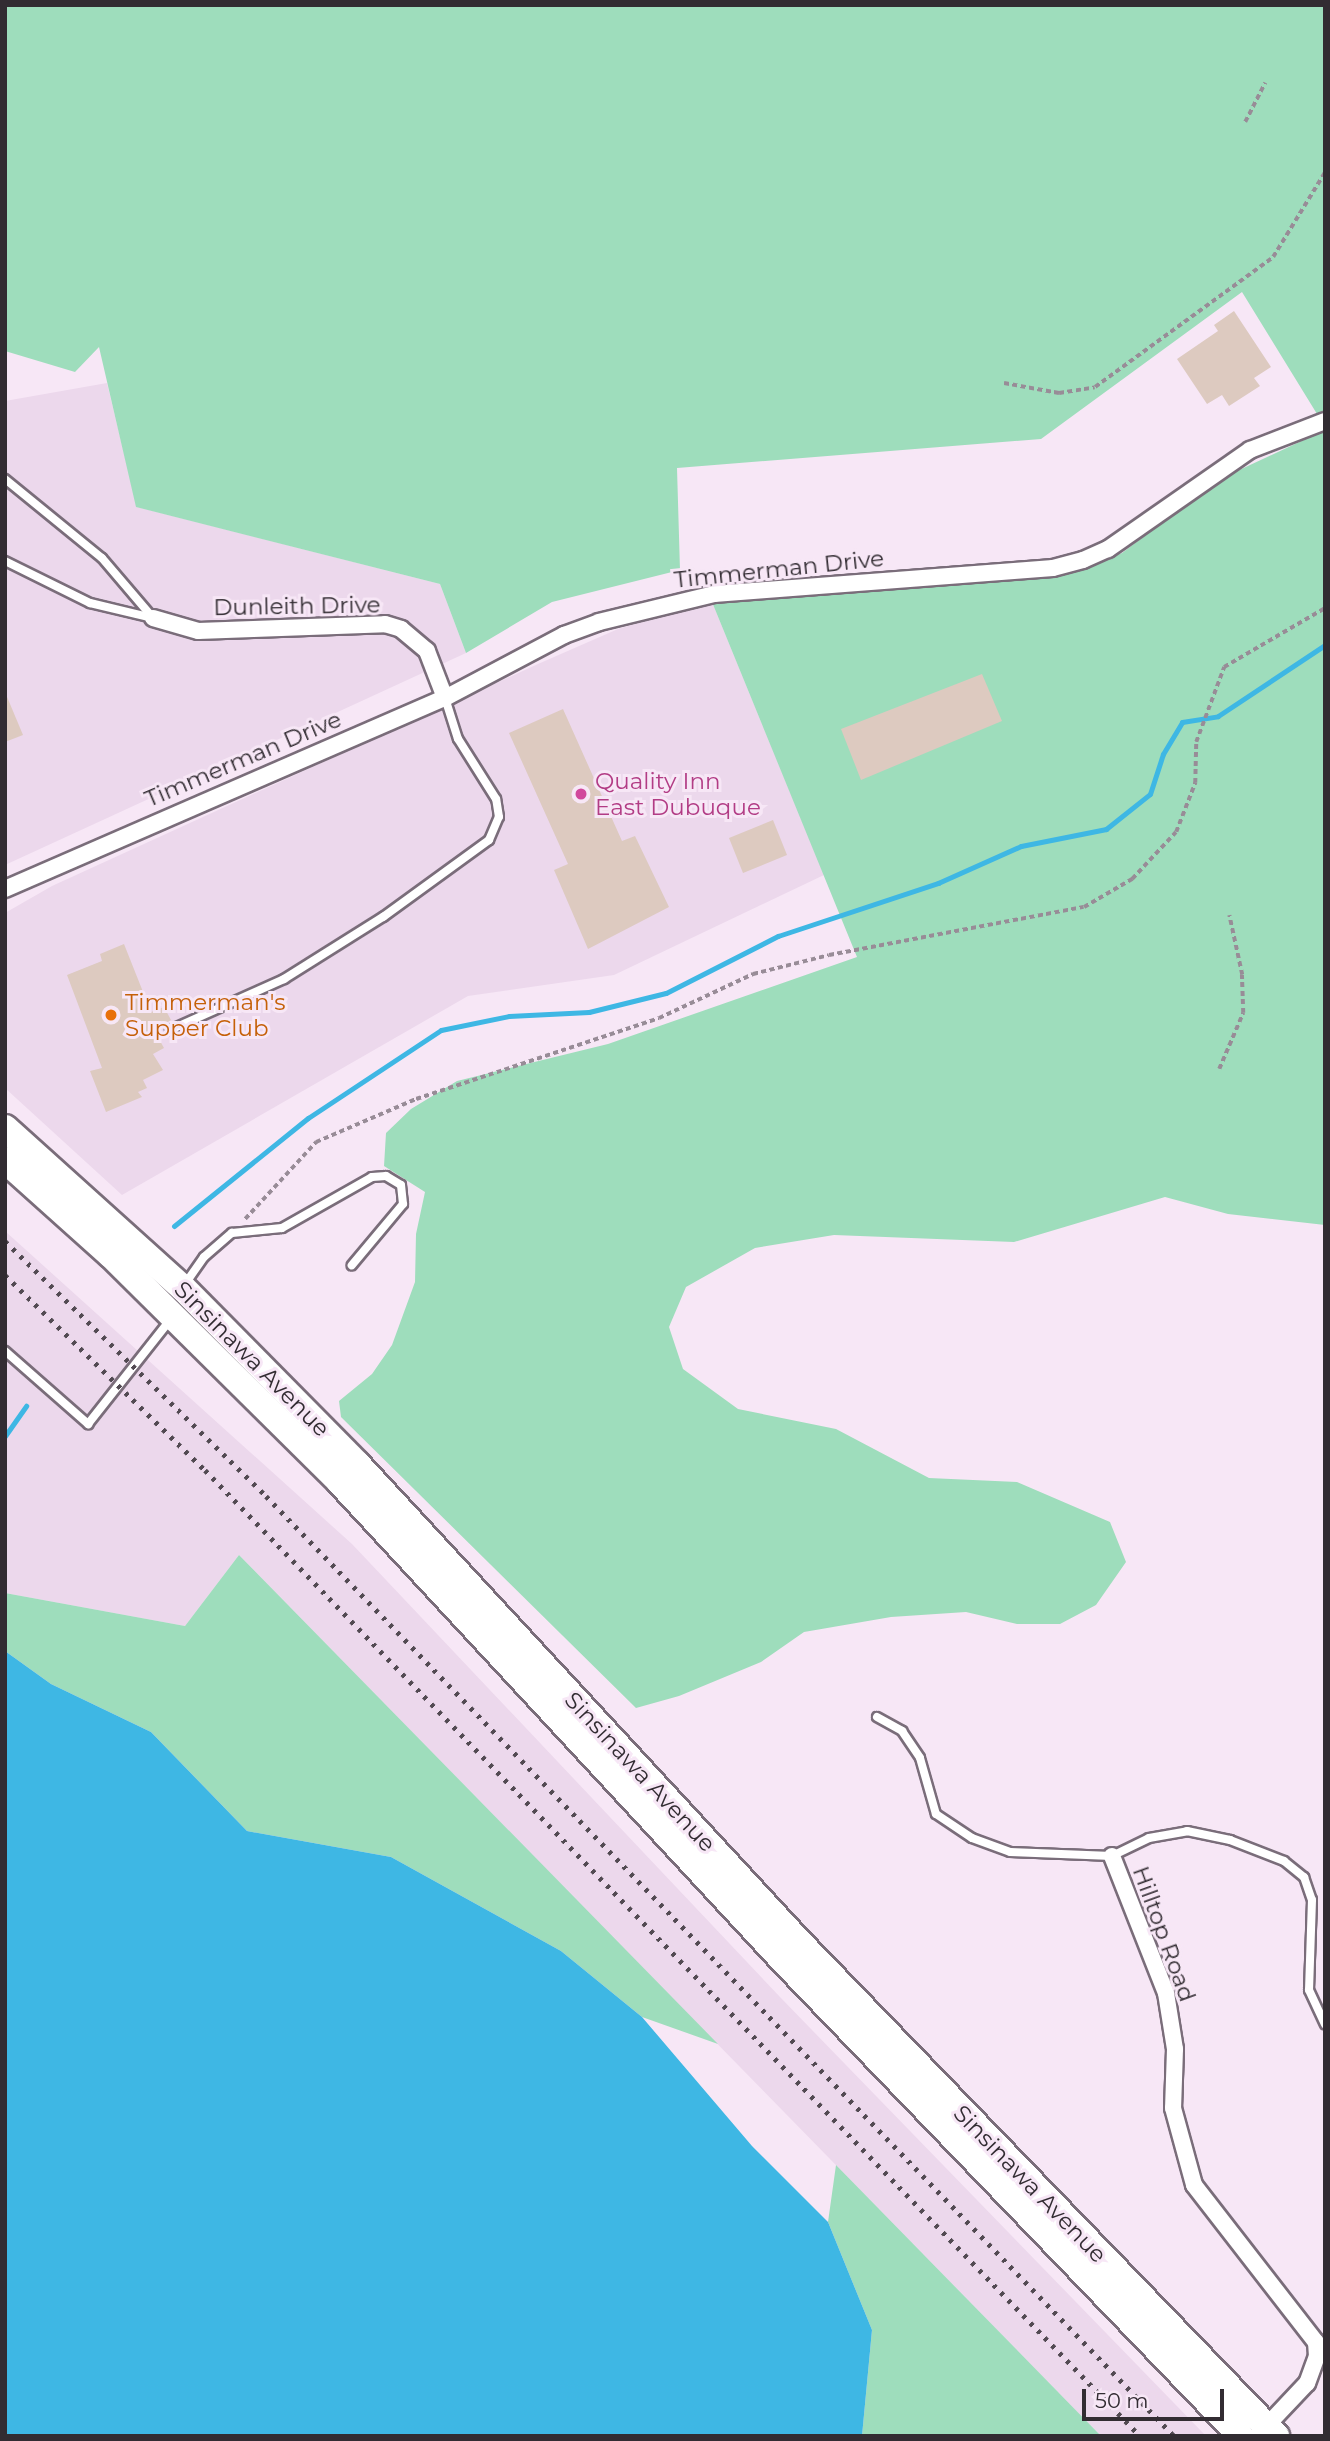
<!DOCTYPE html>
<html>
<head>
<meta charset="utf-8">
<style>
  body { margin:0 }
  #map { position:relative; width:1330px; height:2441px; overflow:hidden; background:#f7e7f6; font-family:Montserrat,sans-serif }
  div>[style] { position:absolute }
  [style*='--x'] { left:calc(var(--x)*1px); top:calc(var(--y)*1px); width:calc(var(--w)*1px); rotate:calc(var(--a)*1deg) }
  .built>* { inset:0; background:#ecd8ec }
  .green>* { inset:0; background:#9eddbc }
  .water>* { inset:0; background:#3eb7e4 }
  .stream>* { height:5px; margin:-2.5px; padding:0 2.5px; transform-origin:2.5px; border-radius:2.5px; background:#3eb7e4 }
  .building>* { inset:0; background:#ddcac0 }
  .path>* { height:3.5px; margin-top:-1.75px; transform-origin:0; background:repeating-linear-gradient(90deg,#988c97 0 5px,transparent 0 8.5px) }
  .roads { filter:drop-shadow(2px 0 #7a6d7a) drop-shadow(-2px 0 #7a6d7a) drop-shadow(0 2px #7a6d7a) drop-shadow(0 -2px #7a6d7a) }
  .service>* { height:8px; margin:-4px; padding:0 4px; transform-origin:4px; border-radius:4px; background:#fff }
  .minor>* { height:16px; margin:-8px; padding:0 8px; transform-origin:8px; border-radius:8px; background:#fff }
  .trunk>* { height:26px; margin:-13px; padding:0 13px; transform-origin:13px; border-radius:13px; background:#fff }
  .rail>* { height:5px; margin-top:-2.5px; transform-origin:0; background:repeating-linear-gradient(90deg,#524a52 0 3.5px,transparent 0 10.5px) }
  .dots>* { width:19px; height:19px; translate:-50% -50%; box-sizing:border-box; border:4px solid #f7e7f6; border-radius:50% }
  span { translate:-50% -50%; white-space:nowrap; text-align:center; line-height:1.15; -webkit-text-stroke:6px #f7e7f6; paint-order:stroke }
  .street-label { font-size:23px; color:#322c32 }
  .hotel-label { font-size:23px; color:#b23c85 }
  .left { translate:0 -50%; text-align:left }
  .food-label { font-size:23px; color:#c56008 }
  .frame { position:absolute; inset:0; border:7px solid #322c32; pointer-events:none }
  .scale { position:absolute; left:1082px; top:2389px; width:142px; height:32px; box-sizing:border-box; border:4px solid #322c32; border-top:0; padding-left:9px; font-size:21px; line-height:24px; white-space:nowrap; color:#322c32; -webkit-text-stroke:5px #f7e7f6; paint-order:stroke }
</style>
</head>
<body>
<div id="map">
  <div class="built">
    <i style="clip-path:polygon(107px 383px,137px 507px,440px 584px,466px 653px,5px 865px,5px 401px)"></i>
    <i style="clip-path:polygon(712px 602px,824px 875px,614px 975px,468px 996px,122px 1195px,5px 1088px,5px 913px,52px 886px,538px 664px,618px 629px)"></i>
    <i style="clip-path:polygon(5px 1231px,352px 1544px,780px 1997px,1206px 2436px,1101px 2436px,239px 1555px,185px 1626px,5px 1593px)"></i>
  </div>
  <div class="green">
    <i style="clip-path:polygon(5px 5px,1325px 5px,1325px 427px,1242px 292px,1041px 439px,677px 468px,680px 570px,552px 602px,466px 653px,440px 584px,136px 507px,99px 347px,75px 372px,5px 351px)"></i>
    <i style="clip-path:polygon(1325px 430px,1325px 1225px,1228px 1214px,1165px 1197px,1014px 1242px,834px 1235px,755px 1248px,686px 1287px,669px 1327px,683px 1369px,738px 1409px,836px 1429px,929px 1478px,1017px 1482px,1110px 1522px,1126px 1562px,1096px 1605px,1060px 1624px,1017px 1624px,966px 1612px,891px 1617px,804px 1632px,761px 1662px,679px 1696px,636px 1708px,341px 1417px,339px 1401px,372px 1374px,392px 1345px,415px 1282px,416px 1234px,425px 1192px,384px 1166px,386px 1133px,411px 1109px,457px 1081px,608px 1044px,857px 957px,712px 602px,1046px 577px,1080px 570px,1122px 553px,1220px 479px)"></i>
    <i style="clip-path:polygon(239px 1555px,718px 2044px,642px 2017px,561px 1951px,391px 1857px,247px 1831px,151px 1732px,51px 1684px,5px 1651px,5px 1593px,185px 1626px)"></i>
    <i style="clip-path:polygon(836px 2165px,1101px 2436px,862px 2436px,872px 2330px,828px 2222px)"></i>
  </div>
  <div class="water">
    <i style="clip-path:polygon(5px 1651px,51px 1684px,151px 1732px,247px 1831px,391px 1857px,561px 1951px,642px 2017px,752px 2146px,828px 2222px,872px 2330px,862px 2436px,5px 2436px)"></i>
  </div>
  <div class="stream">
    <i style="--x:174;--y:1226;--w:172;--a:-38.9"></i>
    <i style="--x:308;--y:1118;--w:159;--a:-33.5"></i>
    <i style="--x:441;--y:1030;--w:69;--a:-11.6"></i>
    <i style="--x:509;--y:1016;--w:80;--a:-2.9"></i>
    <i style="--x:589;--y:1012;--w:79;--a:-13.9"></i>
    <i style="--x:666;--y:993;--w:126;--a:-27"></i>
    <i style="--x:778;--y:936;--w:169;--a:-18.3"></i>
    <i style="--x:938;--y:883;--w:91;--a:-24"></i>
    <i style="--x:1021;--y:846;--w:87;--a:-11.3"></i>
    <i style="--x:1106;--y:829;--w:56;--a:-38.5"></i>
    <i style="--x:1150;--y:794;--w:42;--a:-72"></i>
    <i style="--x:1163;--y:754;--w:37;--a:-59"></i>
    <i style="--x:1182;--y:722;--w:36;--a:-9"></i>
    <i style="--x:1218;--y:716;--w:128;--a:-33.6"></i>
    <i style="--x:5;--y:1436;--w:37;--a:-55"></i>
  </div>
  <div class="building">
    <i style="clip-path:polygon(1234px 311px,1271px 367px,1254px 378px,1260px 386px,1229px 406px,1222px 395px,1207px 404px,1177px 359px,1218px 331px,1214px 325px)"></i>
    <i style="clip-path:polygon(982px 674px,1002px 721px,861px 780px,841px 729px)"></i>
    <i style="clip-path:polygon(5px 692px,23px 735px,5px 742px)"></i>
    <i style="clip-path:polygon(563px 709px,622px 841px,635px 836px,669px 907px,588px 949px,554px 870px,568px 864px,509px 733px)"></i>
    <i style="clip-path:polygon(773px 820px,787px 855px,743px 873px,729px 838px)"></i>
    <i style="clip-path:polygon(124px 944px,151px 1012px,164px 1007px,171px 1020px,154px 1030px,164px 1048px,153px 1054px,163px 1070px,143px 1080px,147px 1088px,138px 1092px,142px 1097px,106px 1112px,90px 1071px,102px 1068px,67px 975px,102px 961px,100px 954px)"></i>
  </div>
  <div class="path">
    <i style="--x:1245;--y:122;--w:44;--a:-62.9"></i>
    <i style="--x:1004;--y:383;--w:56;--a:10.3"></i>
    <i style="--x:1059;--y:393;--w:36;--a:-9"></i>
    <i style="--x:1095;--y:387;--w:220;--a:-36.1"></i>
    <i style="--x:1273;--y:257;--w:100;--a:-58.5"></i>
    <i style="--x:1219;--y:1069;--w:61;--a:-66.8"></i>
    <i style="--x:1243;--y:1013;--w:38;--a:-92"></i>
    <i style="--x:1242;--y:975;--w:61;--a:-102.2"></i>
    <i style="--x:245;--y:1219;--w:105;--a:-47.3"></i>
    <i style="--x:316;--y:1142;--w:109;--a:-23.3"></i>
    <i style="--x:416;--y:1099;--w:256;--a:-18.4"></i>
    <i style="--x:659;--y:1018;--w:104;--a:-25.1"></i>
    <i style="--x:753;--y:974;--w:78;--a:-14"></i>
    <i style="--x:829;--y:955;--w:259;--a:-10.7"></i>
    <i style="--x:1084;--y:907;--w:56;--a:-30.3"></i>
    <i style="--x:1132;--y:879;--w:64;--a:-46.9"></i>
    <i style="--x:1176;--y:832;--w:53;--a:-68.8"></i>
    <i style="--x:1195;--y:783;--w:41;--a:-88.6"></i>
    <i style="--x:1196;--y:742;--w:80;--a:-69.5"></i>
    <i style="--x:1224;--y:667;--w:117;--a:-30.3"></i>
  </div>
  <div class="roads">
    <div class="service">
      <i style="--x:5;--y:479;--w:125;--a:39.2"></i>
      <i style="--x:102;--y:558;--w:79;--a:49.6"></i>
      <i style="--x:5;--y:561;--w:95;--a:26.3"></i>
      <i style="--x:90;--y:603;--w:65;--a:13.4"></i>
      <i style="--x:170;--y:1030;--w:125;--a:-24.1"></i>
      <i style="--x:284;--y:979;--w:117;--a:-32.1"></i>
      <i style="--x:383;--y:917;--w:131;--a:-36"></i>
      <i style="--x:489;--y:840;--w:25;--a:-67"></i>
      <i style="--x:499;--y:817;--w:18;--a:-99"></i>
      <i style="--x:496;--y:799;--w:71;--a:-122.3"></i>
      <i style="--x:458;--y:739;--w:43;--a:-107.6"></i>
      <i style="--x:185;--y:1284;--w:33;--a:-55"></i>
      <i style="--x:204;--y:1257;--w:37;--a:-41"></i>
      <i style="--x:232;--y:1233;--w:50;--a:-5.7"></i>
      <i style="--x:282;--y:1228;--w:103;--a:-29.5"></i>
      <i style="--x:372;--y:1177;--w:14;--a:-4"></i>
      <i style="--x:386;--y:1176;--w:17;--a:31"></i>
      <i style="--x:401;--y:1185;--w:19;--a:84"></i>
      <i style="--x:403;--y:1204;--w:80;--a:129.9"></i>
      <i style="--x:5;--y:1351;--w:111;--a:41.3"></i>
      <i style="--x:88;--y:1424;--w:134;--a:-51.7"></i>
      <i style="--x:877;--y:1717;--w:29;--a:29"></i>
      <i style="--x:902;--y:1731;--w:32;--a:56"></i>
      <i style="--x:920;--y:1758;--w:58;--a:74.1"></i>
      <i style="--x:936;--y:1814;--w:43;--a:33.7"></i>
      <i style="--x:972;--y:1838;--w:40;--a:20.2"></i>
      <i style="--x:1010;--y:1852;--w:102;--a:2.2"></i>
      <i style="--x:1112;--y:1856;--w:41;--a:-25.9"></i>
      <i style="--x:1149;--y:1838;--w:39;--a:-10"></i>
      <i style="--x:1187;--y:1831;--w:44;--a:11.8"></i>
      <i style="--x:1230;--y:1840;--w:58;--a:21.3"></i>
      <i style="--x:1284;--y:1861;--w:26;--a:39"></i>
      <i style="--x:1304;--y:1877;--w:24;--a:71"></i>
      <i style="--x:1312;--y:1900;--w:90;--a:91.9"></i>
      <i style="--x:1309;--y:1990;--w:38;--a:65"></i>
    </div>
    <div class="minor">
      <i style="--x:153;--y:618;--w:47;--a:16.1"></i>
      <i style="--x:198;--y:631;--w:187;--a:-2.1"></i>
      <i style="--x:385;--y:624;--w:17;--a:17"></i>
      <i style="--x:401;--y:629;--w:34;--a:40"></i>
      <i style="--x:427;--y:651;--w:50;--a:69"></i>
      <i style="--x:5;--y:889;--w:480;--a:-23.5"></i>
      <i style="--x:445;--y:698;--w:135;--a:-27.9"></i>
      <i style="--x:564;--y:635;--w:37;--a:-20"></i>
      <i style="--x:599;--y:622;--w:118;--a:-13.7"></i>
      <i style="--x:714;--y:594;--w:340;--a:-4.4"></i>
      <i style="--x:1053;--y:568;--w:31;--a:-15"></i>
      <i style="--x:1083;--y:560;--w:27;--a:-24"></i>
      <i style="--x:1108;--y:549;--w:173;--a:-34.9"></i>
      <i style="--x:1250;--y:450;--w:80;--a:-21.1"></i>
      <i style="--x:1112;--y:1856;--w:147;--a:68.5"></i>
      <i style="--x:1166;--y:1993;--w:57;--a:80.9"></i>
      <i style="--x:1175;--y:2049;--w:59;--a:91.9"></i>
      <i style="--x:1173;--y:2108;--w:80;--a:74.7"></i>
      <i style="--x:1194;--y:2185;--w:199;--a:52.2"></i>
      <i style="--x:1316;--y:2342;--w:14;--a:86"></i>
      <i style="--x:1317;--y:2356;--w:29;--a:110"></i>
      <i style="--x:1307;--y:2383;--w:73;--a:133.3"></i>
    </div>
    <div class="trunk">
      <i style="--x:5;--y:1128;--w:239;--a:42"></i>
      <i style="--x:183;--y:1288;--w:247;--a:45.3"></i>
      <i style="--x:357;--y:1464;--w:648;--a:47.25"></i>
      <i style="--x:797;--y:1940;--w:690;--a:46"></i>
      <i style="--x:5;--y:1160;--w:142;--a:41.9"></i>
      <i style="--x:111;--y:1255;--w:322;--a:44.7"></i>
      <i style="--x:340;--y:1482;--w:650;--a:47.18"></i>
      <i style="--x:782;--y:1959;--w:662;--a:46.1"></i>
    </div>
  </div>
  <div class="rail">
    <i style="--x:5;--y:1241;--w:365;--a:44.3"></i>
    <i style="--x:266;--y:1496;--w:1307;--a:45.99"></i>
    <i style="--x:5;--y:1275;--w:279;--a:44.3"></i>
    <i style="--x:205;--y:1470;--w:1344;--a:45.93"></i>
  </div>
  <div class="dots">
    <i style="left:581px;top:794px;background:#d1479c"></i>
    <i style="left:111px;top:1015px;background:#e8710a"></i>
  </div>
  <div class="street-label">
    <span style="left:779px;top:569px;rotate:-6deg">Timmerman Drive</span>
    <span style="left:297px;top:606px;rotate:-1deg">Dunleith Drive</span>
    <span style="left:243px;top:759px;rotate:-23deg">Timmerman Drive</span>
    <span style="left:252px;top:1359px;rotate:45deg">Sinsinawa Avenue</span>
    <span style="left:640px;top:1772px;rotate:47deg">Sinsinawa Avenue</span>
    <span style="left:1164px;top:1934px;rotate:70deg">Hilltop Road</span>
    <span style="left:1030px;top:2184px;rotate:46deg">Sinsinawa Avenue</span>
  </div>
  <div class="hotel-label">
    <span class="left" style="left:595px;top:794px">Quality Inn<br>East Dubuque</span>
  </div>
  <div class="food-label">
    <span class="left" style="left:125px;top:1015px">Timmerman's<br>Supper Club</span>
  </div>
  <div class="frame"></div>
  <div class="scale">50 m</div>
</div>
</body>
</html>
